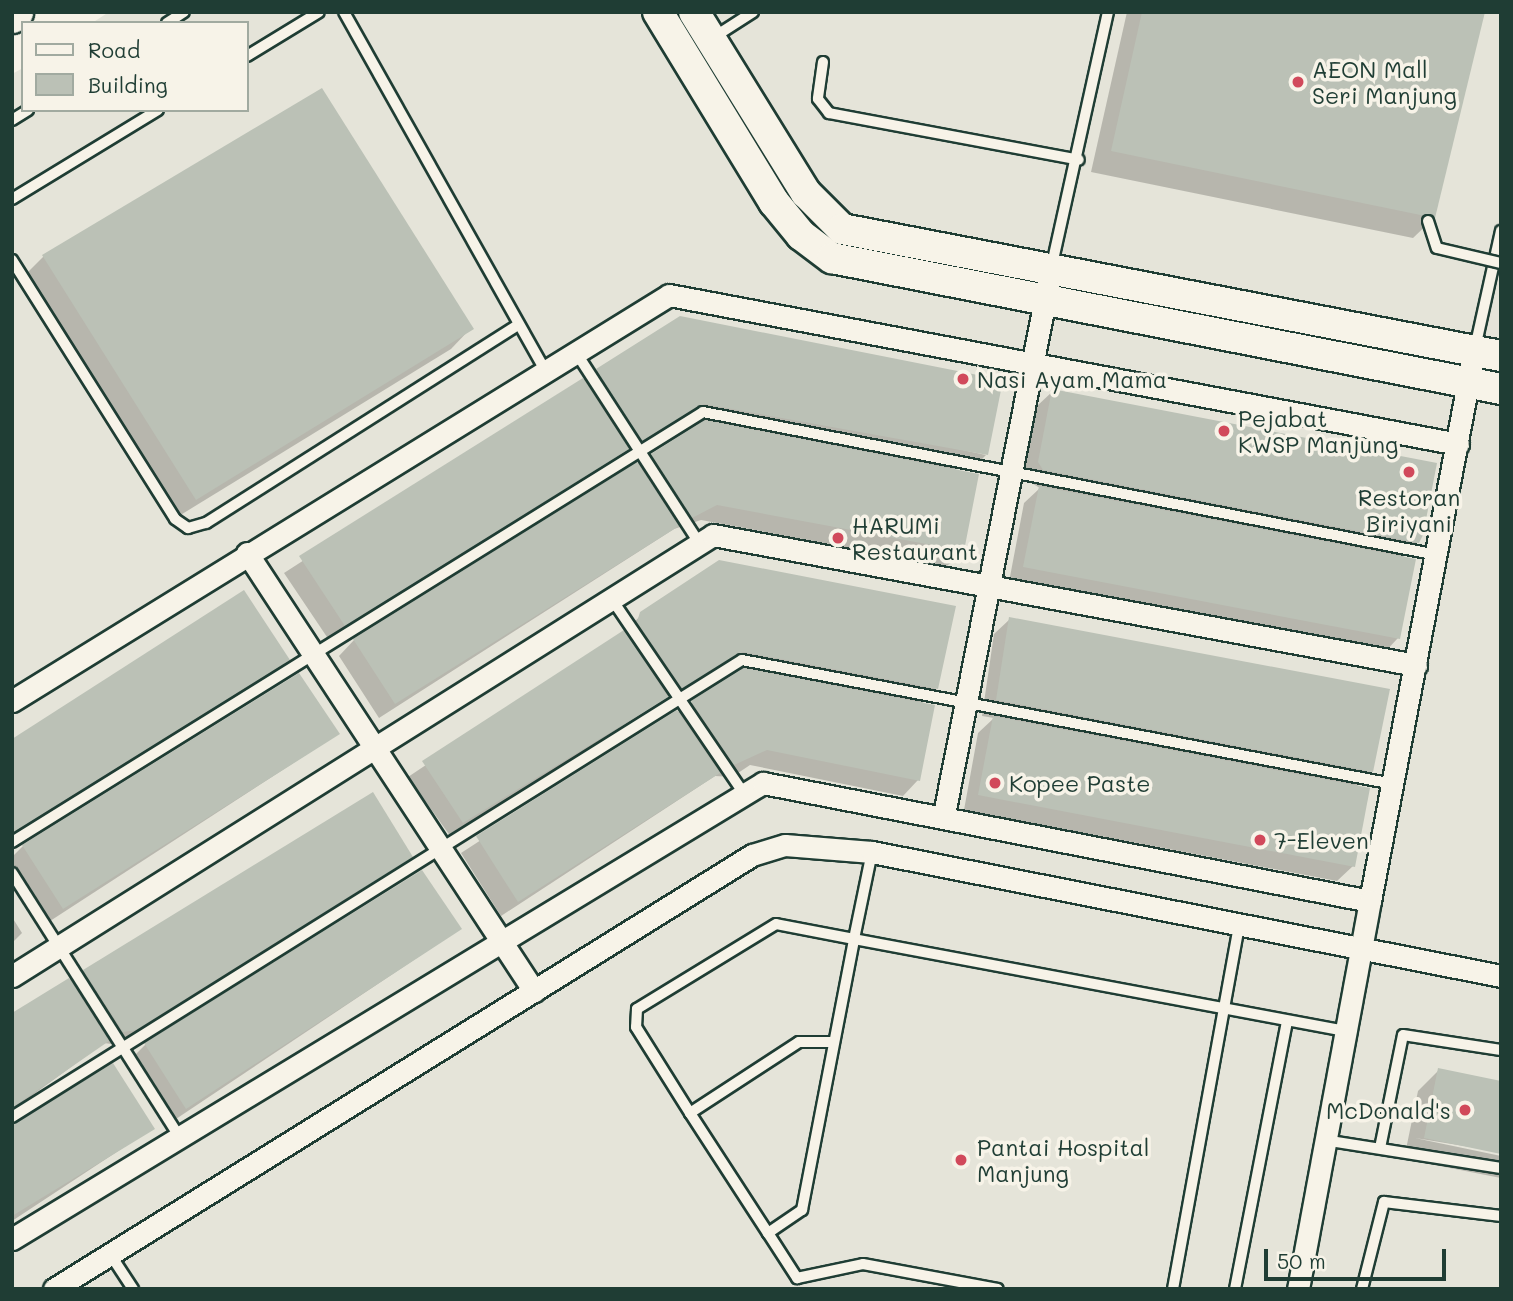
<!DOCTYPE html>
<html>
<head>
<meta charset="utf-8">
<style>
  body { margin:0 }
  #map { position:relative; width:1513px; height:1301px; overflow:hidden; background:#f7f3e8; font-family:Mali,sans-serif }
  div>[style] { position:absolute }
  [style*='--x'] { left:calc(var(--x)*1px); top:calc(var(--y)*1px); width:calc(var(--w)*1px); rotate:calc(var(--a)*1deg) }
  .built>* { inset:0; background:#e5e4d9 }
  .shadow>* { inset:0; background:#0003 }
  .building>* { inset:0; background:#bbc1b6 }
  .roads { filter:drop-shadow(2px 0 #1f3d34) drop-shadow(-2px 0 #1f3d34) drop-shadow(0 2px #1f3d34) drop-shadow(0 -2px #1f3d34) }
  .lane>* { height:10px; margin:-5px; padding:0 5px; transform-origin:5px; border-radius:5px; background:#f7f3e8 }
  .street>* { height:21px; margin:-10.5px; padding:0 10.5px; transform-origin:10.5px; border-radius:10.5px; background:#f7f3e8 }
  .secondary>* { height:30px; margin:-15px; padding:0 15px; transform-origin:15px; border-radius:15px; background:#f7f3e8 }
  .highway>* { height:38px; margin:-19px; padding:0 19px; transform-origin:19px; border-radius:19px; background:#f7f3e8 }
  .bridges { filter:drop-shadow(2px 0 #1f3d34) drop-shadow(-2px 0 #1f3d34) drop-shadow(0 2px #1f3d34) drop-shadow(0 -2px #1f3d34) }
  .lane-bridge>* { height:10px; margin:-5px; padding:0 5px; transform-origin:5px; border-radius:5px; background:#f7f3e8 }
  .dots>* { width:19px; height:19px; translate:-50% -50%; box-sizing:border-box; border:4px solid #f7f3e8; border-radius:50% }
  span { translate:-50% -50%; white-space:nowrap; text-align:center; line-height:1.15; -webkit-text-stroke:7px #f7f3e8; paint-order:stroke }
  .poi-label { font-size:23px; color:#1f3d34 }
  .left { translate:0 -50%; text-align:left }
  .right { translate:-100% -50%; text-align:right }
  .frame { position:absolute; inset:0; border:14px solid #1f3d34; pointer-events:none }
  .legend { position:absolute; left:21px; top:21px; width:228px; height:91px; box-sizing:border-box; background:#f7f3e8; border:2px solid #a1aaa0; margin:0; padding:9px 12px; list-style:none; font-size:21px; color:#1f3d34 }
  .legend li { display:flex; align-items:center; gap:14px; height:35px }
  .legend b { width:35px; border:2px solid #a1aaa0 }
  .scale { position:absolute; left:1264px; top:1249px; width:182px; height:32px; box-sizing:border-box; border:4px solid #1f3d34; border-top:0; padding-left:9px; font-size:21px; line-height:24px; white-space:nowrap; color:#1f3d34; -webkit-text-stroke:5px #f7f3e8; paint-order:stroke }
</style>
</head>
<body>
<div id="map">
  <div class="built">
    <i style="clip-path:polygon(109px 12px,1501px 12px,1501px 1289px,12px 1289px,12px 74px,23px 68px,23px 110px,247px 110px,247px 23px,92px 23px)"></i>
  </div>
  <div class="shadow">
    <i style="clip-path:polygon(1127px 12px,1483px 12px,1434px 218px,1413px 238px,1091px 172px)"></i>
    <i style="clip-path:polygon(44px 256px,471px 328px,451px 349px,174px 519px,23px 277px)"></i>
    <i style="clip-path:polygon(597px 371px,986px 455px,971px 470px,955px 467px,962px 551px,947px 566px,701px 520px,674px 529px,379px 718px,339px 656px,354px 640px,705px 422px,687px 419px,624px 451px,329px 640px,284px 573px)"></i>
    <i style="clip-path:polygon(1053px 391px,1417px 542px,1402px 558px,1398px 638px,1383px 654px,1009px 582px,1024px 503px,1040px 488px,1023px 478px,1037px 406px)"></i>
    <i style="clip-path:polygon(642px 614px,937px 689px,921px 704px,918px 780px,903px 796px,750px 765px,732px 777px,715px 776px,501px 916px,461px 853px,743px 670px,725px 667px,663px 699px,451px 837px,408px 777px,625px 632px)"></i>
    <i style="clip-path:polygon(1010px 619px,1371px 771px,1356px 787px,1353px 866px,1337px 881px,964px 810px,978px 733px,994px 718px,982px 716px,994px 634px)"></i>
    <i style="clip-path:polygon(288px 660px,272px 675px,12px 837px,12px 741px)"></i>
    <i style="clip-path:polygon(338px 734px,47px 923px,12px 869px,12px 857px,23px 846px)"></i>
    <i style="clip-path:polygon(411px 857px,119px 1045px,104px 1043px,12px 1110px,12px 1015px,84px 971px)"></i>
    <i style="clip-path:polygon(12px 917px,22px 933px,12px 943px)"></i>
    <i style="clip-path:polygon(460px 929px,170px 1123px,130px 1060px,145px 1045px)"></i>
    <i style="clip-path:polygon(1439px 1070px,1501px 1152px,1415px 1138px,1501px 1156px,1501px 1178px,1404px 1159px,1418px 1091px)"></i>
    <i style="clip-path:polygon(12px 1124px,16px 1126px,153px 1128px,12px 1221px)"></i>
  </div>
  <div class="building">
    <i style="clip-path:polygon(1142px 12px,1485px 12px,1435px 218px,1111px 151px)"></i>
    <i style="clip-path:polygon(322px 88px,474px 329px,196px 500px,42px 255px)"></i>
    <i style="clip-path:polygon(680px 316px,1003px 380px,988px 455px,704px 404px,642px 441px,596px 369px)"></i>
    <i style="clip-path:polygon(583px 378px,629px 449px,345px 626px,299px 556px)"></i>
    <i style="clip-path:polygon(1052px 389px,1437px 463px,1423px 535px,1419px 543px,1043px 470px,1038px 462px)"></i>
    <i style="clip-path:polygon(705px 420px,979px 474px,964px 551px,717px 505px,692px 518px,651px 454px)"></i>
    <i style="clip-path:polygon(637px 462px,679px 526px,395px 704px,353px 639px)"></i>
    <i style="clip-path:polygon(1039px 486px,1416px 559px,1400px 639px,1023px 567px)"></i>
    <i style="clip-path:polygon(719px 560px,956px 606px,938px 689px,743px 652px,682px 688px,637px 622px,640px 612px)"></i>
    <i style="clip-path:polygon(244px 590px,290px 660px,14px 832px,12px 739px)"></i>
    <i style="clip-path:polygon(1009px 617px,1390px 689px,1373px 772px,996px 700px)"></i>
    <i style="clip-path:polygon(624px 630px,668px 697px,463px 823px,422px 761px)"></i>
    <i style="clip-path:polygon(744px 668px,935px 705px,920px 781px,767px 750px,734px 765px,691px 701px)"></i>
    <i style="clip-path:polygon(299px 673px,340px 734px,63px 909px,22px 845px)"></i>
    <i style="clip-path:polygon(677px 710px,720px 773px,518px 902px,476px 836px)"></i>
    <i style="clip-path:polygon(993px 716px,1370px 788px,1355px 867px,978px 795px)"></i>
    <i style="clip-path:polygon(373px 792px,413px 857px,136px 1030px,123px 1032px,83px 970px)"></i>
    <i style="clip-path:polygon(422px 870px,462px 929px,186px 1109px,144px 1043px)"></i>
    <i style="clip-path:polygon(69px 978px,109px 1041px,12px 1108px,12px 1013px)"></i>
    <i style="clip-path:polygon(113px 1063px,155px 1129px,12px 1216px,12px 1125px)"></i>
    <i style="clip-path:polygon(1438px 1068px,1501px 1081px,1501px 1154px,1424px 1138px)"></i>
  </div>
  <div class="roads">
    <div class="lane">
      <i style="--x:344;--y:12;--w:411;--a:60.7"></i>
      <i style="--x:167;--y:23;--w:20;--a:-33"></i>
      <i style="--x:711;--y:39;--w:50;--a:-32.7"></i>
      <i style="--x:247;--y:56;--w:84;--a:-31.4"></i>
      <i style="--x:823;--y:62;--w:37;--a:98"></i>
      <i style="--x:818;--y:99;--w:18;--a:52"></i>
      <i style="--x:829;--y:113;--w:254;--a:10.6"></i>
      <i style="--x:12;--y:120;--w:19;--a:-32"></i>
      <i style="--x:12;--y:199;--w:171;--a:-31.4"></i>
      <i style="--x:12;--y:260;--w:306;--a:57.8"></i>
      <i style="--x:175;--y:519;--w:16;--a:35"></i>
      <i style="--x:188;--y:528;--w:19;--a:-16"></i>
      <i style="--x:206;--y:523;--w:370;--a:-32.4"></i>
      <i style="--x:1051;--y:269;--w:263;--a:-77.5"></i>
      <i style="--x:1475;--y:348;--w:120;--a:-77.5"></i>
      <i style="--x:575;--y:351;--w:229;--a:57.1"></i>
      <i style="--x:611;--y:598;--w:237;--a:55.8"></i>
      <i style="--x:12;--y:842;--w:814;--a:-31.89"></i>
      <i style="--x:703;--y:412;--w:748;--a:11.02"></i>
      <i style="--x:872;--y:852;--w:89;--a:101.7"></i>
      <i style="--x:854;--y:939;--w:499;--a:10.6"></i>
      <i style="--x:12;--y:873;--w:312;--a:57.6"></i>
      <i style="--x:690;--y:1113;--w:130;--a:-33.1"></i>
      <i style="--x:799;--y:1042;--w:35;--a:0"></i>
      <i style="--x:12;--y:1117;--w:861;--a:-32.05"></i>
      <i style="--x:742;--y:660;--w:663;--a:10.78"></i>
      <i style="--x:1324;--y:1140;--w:179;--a:9"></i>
      <i style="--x:1380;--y:1148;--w:115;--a:-78.5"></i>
      <i style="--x:1403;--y:1035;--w:99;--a:8.7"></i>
      <i style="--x:768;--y:1233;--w:41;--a:-34.1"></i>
      <i style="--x:802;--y:1210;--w:276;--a:-79.1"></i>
      <i style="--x:854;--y:939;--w:79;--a:-169.1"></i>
      <i style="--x:776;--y:924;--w:163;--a:148.6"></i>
      <i style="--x:637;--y:1009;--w:18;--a:93"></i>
      <i style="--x:636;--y:1027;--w:102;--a:57.9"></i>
      <i style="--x:690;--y:1113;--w:143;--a:57"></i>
      <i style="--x:768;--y:1233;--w:54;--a:57.2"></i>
      <i style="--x:797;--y:1278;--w:67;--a:-12"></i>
      <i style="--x:863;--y:1264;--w:137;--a:10.5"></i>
      <i style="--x:110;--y:1254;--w:42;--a:56.7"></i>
      <i style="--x:1173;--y:1289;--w:369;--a:-79.7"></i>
      <i style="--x:1235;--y:1289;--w:273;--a:-79"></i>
      <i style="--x:1362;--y:1289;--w:90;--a:-75.8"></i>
      <i style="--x:1384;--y:1202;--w:118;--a:6.8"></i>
    </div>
    <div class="street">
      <i style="--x:247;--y:553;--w:524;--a:56.77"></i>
      <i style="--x:12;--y:701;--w:772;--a:-31.71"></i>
      <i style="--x:669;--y:295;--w:803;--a:10.69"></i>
      <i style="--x:944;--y:814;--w:550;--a:-78.89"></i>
      <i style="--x:12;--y:976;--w:828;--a:-32.17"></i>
      <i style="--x:713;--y:535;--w:715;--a:10.48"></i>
      <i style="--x:12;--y:1239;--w:879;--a:-31.27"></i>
      <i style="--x:763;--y:783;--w:618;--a:11"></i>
      <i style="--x:1370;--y:901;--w:560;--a:-79.29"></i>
      <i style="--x:54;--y:1289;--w:822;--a:-31.87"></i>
      <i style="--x:752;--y:855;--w:34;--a:-17"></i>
      <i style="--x:785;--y:845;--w:87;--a:4.6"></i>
      <i style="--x:872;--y:852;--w:641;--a:11.15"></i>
      <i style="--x:1298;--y:1289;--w:395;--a:-79.5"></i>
    </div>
    <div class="secondary">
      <i style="--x:658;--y:12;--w:223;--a:58.6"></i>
      <i style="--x:774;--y:202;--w:43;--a:50.7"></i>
      <i style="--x:801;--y:235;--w:39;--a:37"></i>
      <i style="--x:832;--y:258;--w:682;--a:11.08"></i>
      <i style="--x:694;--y:12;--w:213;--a:58.3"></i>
      <i style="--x:806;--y:193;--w:51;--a:45"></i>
      <i style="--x:842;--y:229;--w:671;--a:10.91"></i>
    </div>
    <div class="highway">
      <i style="--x:12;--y:14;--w:3;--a:-45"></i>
    </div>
  </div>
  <div class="bridges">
    <div class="lane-bridge">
      <i style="--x:1428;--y:221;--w:28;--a:72"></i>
      <i style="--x:1437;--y:248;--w:66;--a:13.2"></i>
    </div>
  </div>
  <div class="dots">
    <i style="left:1298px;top:82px;background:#d1495b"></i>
    <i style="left:963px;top:379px;background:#d1495b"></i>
    <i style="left:1224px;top:431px;background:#d1495b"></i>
    <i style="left:1409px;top:472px;background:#d1495b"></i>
    <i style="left:838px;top:538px;background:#d1495b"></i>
    <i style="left:995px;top:783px;background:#d1495b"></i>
    <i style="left:1260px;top:840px;background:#d1495b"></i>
    <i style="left:1465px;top:1110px;background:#d1495b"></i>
    <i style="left:961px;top:1160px;background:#d1495b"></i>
  </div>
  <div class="poi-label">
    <span class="left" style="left:1312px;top:82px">AEON Mall<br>Seri Manjung</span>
    <span class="left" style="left:977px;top:379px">Nasi Ayam Mama</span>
    <span class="left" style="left:1238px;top:431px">Pejabat<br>KWSP Manjung</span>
    <span style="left:1409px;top:510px">Restoran<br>Biriyani</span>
    <span class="left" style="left:852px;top:538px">HARUMi<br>Restaurant</span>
    <span class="left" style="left:1009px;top:783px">Kopee Paste</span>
    <span class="left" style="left:1274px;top:840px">7-Eleven</span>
    <span class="right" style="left:1451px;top:1110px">McDonald's</span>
    <span class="left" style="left:977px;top:1160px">Pantai Hospital<br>Manjung</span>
  </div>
  <div class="frame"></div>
  <ul class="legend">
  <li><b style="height:9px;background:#f7f3e8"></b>Road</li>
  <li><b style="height:19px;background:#bbc1b6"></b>Building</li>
  </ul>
  <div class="scale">50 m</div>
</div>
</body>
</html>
